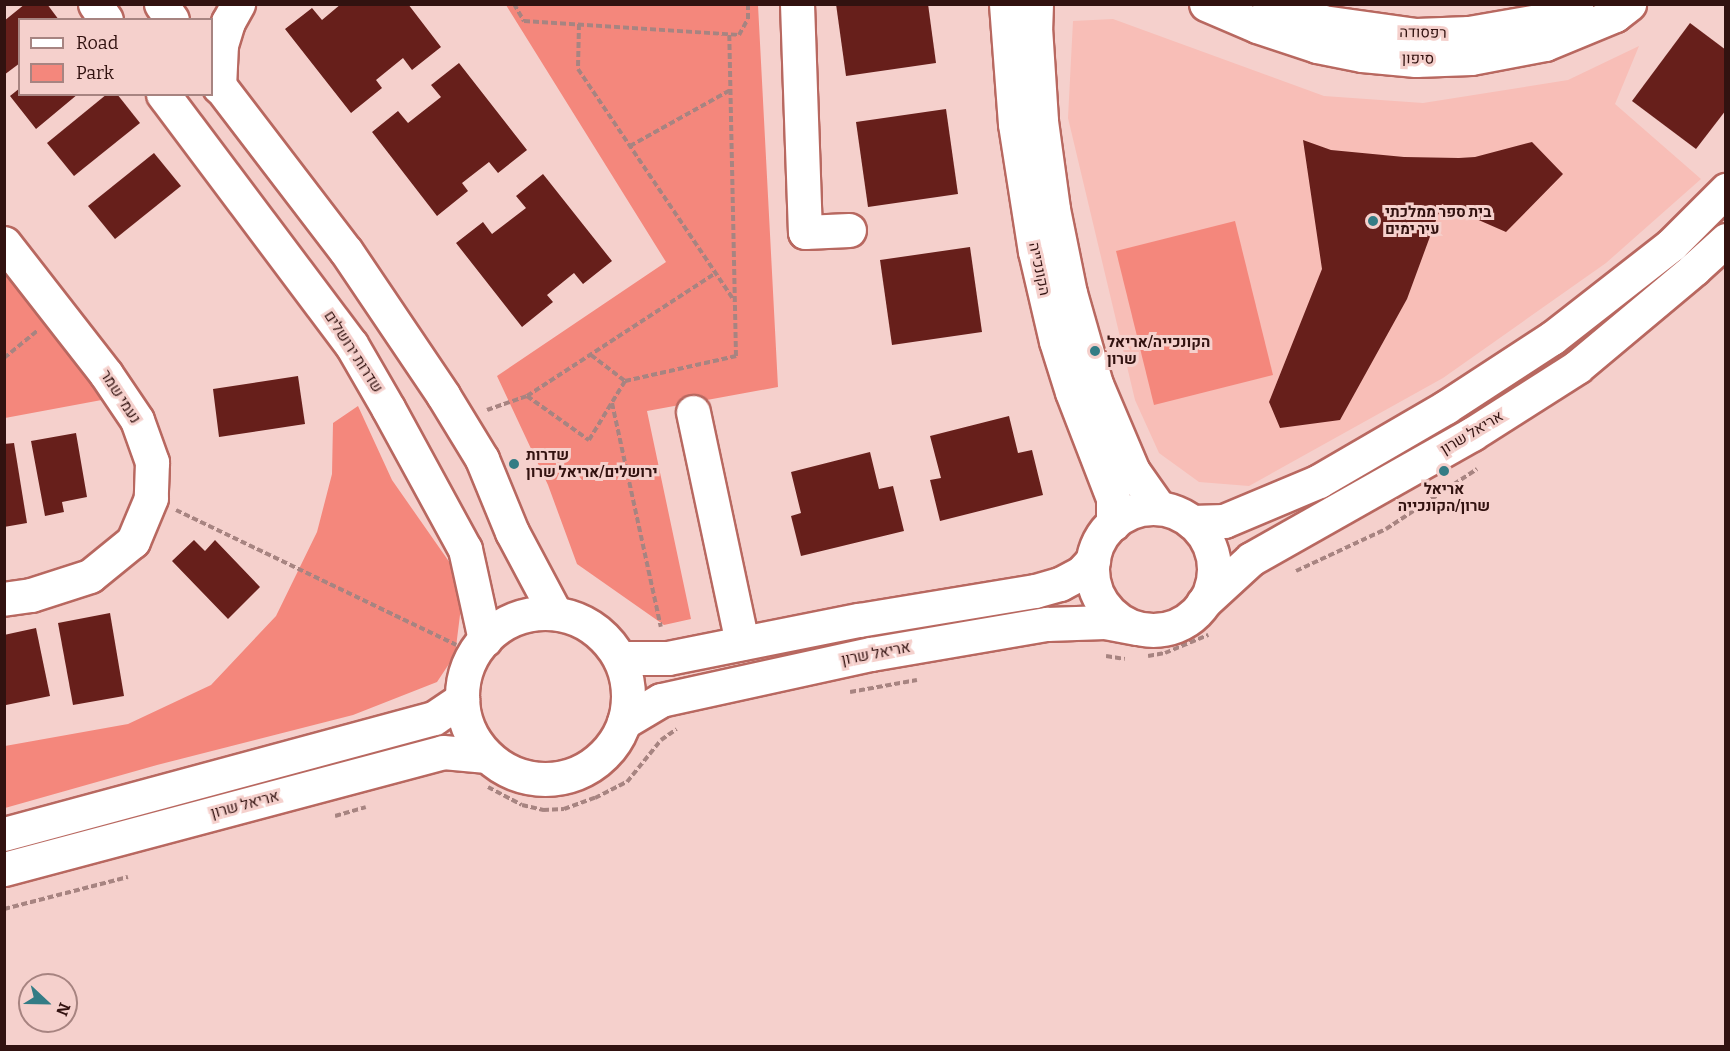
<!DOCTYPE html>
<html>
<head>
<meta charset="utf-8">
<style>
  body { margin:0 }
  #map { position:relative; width:1730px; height:1051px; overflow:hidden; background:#f5d0cc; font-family:Bitter,Heebo,serif }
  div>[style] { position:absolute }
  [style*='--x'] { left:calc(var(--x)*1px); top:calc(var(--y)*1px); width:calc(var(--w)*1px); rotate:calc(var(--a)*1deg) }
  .built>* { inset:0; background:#f8beb7 }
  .green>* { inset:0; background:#f4877c }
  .building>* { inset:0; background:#671f1b }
  .path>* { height:4px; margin-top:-2px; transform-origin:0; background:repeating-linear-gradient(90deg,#a78481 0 6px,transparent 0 9px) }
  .roads { filter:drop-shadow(2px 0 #b86860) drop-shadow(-2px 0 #b86860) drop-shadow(0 2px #b86860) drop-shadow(0 -2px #b86860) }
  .minor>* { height:33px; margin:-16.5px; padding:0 16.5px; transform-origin:16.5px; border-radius:16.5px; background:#fff }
  .minor>.ring { margin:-16.5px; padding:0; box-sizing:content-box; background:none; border:33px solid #fff; border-radius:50% }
  .major>* { height:33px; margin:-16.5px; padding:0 16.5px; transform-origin:16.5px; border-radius:16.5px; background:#fff }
  .major>.ring { margin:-16.5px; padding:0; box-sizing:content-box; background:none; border:33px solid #fff; border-radius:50% }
  .dots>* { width:16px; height:16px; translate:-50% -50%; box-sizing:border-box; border:3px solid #f5d0cc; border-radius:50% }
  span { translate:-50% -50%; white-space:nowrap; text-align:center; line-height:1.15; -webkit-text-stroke:6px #f5d0cc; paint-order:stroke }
  .street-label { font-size:15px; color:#321210 }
  .poi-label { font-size:15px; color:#321210; font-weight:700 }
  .left { translate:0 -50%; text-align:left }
  .frame { position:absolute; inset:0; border:6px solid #321210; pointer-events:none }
  .legend { position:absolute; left:18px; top:18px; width:195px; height:78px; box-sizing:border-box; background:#f5d0cc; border:2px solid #a78481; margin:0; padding:8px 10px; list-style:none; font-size:18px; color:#321210 }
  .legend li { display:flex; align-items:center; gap:12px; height:30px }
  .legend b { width:30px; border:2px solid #a78481 }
  .north { position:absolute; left:18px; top:973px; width:60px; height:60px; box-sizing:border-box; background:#f5d0cc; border:2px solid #a78481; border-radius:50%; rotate:112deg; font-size:16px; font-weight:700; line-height:24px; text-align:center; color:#321210 }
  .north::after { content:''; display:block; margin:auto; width:21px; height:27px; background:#347c85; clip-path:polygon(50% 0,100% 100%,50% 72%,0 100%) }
</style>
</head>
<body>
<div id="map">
  <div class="built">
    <i style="clip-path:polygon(1113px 19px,1324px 96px,1423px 103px,1568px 80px,1639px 46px,1615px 104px,1701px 179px,1606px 263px,1443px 378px,1249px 486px,1199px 482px,1159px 453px,1135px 400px,1068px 118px,1073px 21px)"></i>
  </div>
  <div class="green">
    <i style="clip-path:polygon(506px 5px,758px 5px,778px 387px,647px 411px,691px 619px,664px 625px,577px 564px,548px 485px,497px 376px,666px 262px)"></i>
    <i style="clip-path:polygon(1235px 221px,1273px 375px,1154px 405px,1116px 251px)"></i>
    <i style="clip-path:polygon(5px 262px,107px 399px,5px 418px)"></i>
    <i style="clip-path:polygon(358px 406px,392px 480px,450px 563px,461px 607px,455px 655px,437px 682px,353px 715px,157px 765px,5px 808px,5px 746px,128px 724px,211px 685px,276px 616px,317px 532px,332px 474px,333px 423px)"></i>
  </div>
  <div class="building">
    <i style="clip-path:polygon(25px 4px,47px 4px,59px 20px,20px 20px,20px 63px,4px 75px,4px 21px)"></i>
    <i style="clip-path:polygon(341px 4px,408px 4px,441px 47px,412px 70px,403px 58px,376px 80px,382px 88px,351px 113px,285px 29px,312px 8px,322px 20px)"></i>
    <i style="clip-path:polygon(836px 4px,928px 4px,936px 63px,846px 76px)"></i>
    <i style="clip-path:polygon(1690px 23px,1726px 50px,1726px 110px,1696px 149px,1632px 101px)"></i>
    <i style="clip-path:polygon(459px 63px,527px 150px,498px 173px,489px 162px,462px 183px,468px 191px,437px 216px,372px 132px,398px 111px,408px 123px,441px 97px,431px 85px)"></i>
    <i style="clip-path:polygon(20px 88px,20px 94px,78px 94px,36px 129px,10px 96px)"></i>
    <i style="clip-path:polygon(107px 94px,117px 94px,140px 123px,74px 176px,47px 143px)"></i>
    <i style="clip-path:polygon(946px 109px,958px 194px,868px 207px,856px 122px)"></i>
    <i style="clip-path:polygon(1303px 140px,1331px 150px,1404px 157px,1459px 158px,1475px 157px,1532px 142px,1563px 174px,1506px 232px,1442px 204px,1407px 299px,1340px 420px,1280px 428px,1269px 402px,1322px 269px)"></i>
    <i style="clip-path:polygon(154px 153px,181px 186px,115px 239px,88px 206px)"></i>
    <i style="clip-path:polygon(543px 174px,612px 261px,583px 284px,574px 273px,547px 295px,553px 302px,522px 327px,456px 243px,483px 222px,492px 234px,526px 208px,516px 196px)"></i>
    <i style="clip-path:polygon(970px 247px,982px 332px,892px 345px,880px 260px)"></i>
    <i style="clip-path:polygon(298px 376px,305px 424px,219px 437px,213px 389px)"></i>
    <i style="clip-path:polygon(1009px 416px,1018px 453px,1032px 450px,1043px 495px,940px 521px,930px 480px,941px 478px,930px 436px)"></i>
    <i style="clip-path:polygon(76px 433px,87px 497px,62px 502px,64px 512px,45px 516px,31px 441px)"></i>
    <i style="clip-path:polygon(14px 443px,27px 523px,4px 527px,4px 444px)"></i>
    <i style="clip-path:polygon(870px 452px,879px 489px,893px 486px,904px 531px,801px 556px,791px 516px,801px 513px,791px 472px)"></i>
    <i style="clip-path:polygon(194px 540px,205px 551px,215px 540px,260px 587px,228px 619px,172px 561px)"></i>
    <i style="clip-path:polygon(110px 613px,124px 696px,73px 705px,58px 623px)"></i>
    <i style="clip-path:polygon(36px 628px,50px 696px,6px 705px,4px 635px)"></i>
  </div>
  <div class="path">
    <i style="--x:514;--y:4;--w:20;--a:60"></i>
    <i style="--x:524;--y:21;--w:215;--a:3.7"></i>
    <i style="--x:739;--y:35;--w:18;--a:-61"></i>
    <i style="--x:748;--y:19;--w:15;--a:-90"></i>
    <i style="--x:579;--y:24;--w:45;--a:91.3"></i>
    <i style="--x:578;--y:69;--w:279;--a:56"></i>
    <i style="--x:630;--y:146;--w:115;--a:-29.2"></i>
    <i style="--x:591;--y:355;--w:43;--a:37.4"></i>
    <i style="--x:4;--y:358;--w:43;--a:-39.3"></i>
    <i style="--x:527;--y:396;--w:225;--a:-33.1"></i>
    <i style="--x:612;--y:403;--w:229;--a:77.7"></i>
    <i style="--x:487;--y:410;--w:42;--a:-19.3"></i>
    <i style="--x:527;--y:396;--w:76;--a:35.4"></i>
    <i style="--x:589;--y:440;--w:69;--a:-58.6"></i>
    <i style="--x:625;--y:381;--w:114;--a:-12.7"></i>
    <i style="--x:736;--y:356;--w:322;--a:-91.2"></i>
    <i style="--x:176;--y:510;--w:311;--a:25.7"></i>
    <i style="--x:1296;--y:571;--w:99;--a:-25"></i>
    <i style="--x:1386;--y:529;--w:109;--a:-33.4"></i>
    <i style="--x:1106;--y:656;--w:19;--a:9"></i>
    <i style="--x:1148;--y:656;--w:17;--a:-10"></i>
    <i style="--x:1165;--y:653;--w:47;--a:-22.7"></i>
    <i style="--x:453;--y:670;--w:17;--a:-65"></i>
    <i style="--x:850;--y:692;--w:68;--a:-10.2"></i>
    <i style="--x:488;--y:787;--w:38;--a:28"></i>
    <i style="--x:522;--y:805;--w:22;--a:13"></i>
    <i style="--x:543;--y:810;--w:21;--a:-3"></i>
    <i style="--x:564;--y:809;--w:33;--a:-20"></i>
    <i style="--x:595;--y:798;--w:36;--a:-27"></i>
    <i style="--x:627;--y:782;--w:54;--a:-51"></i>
    <i style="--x:661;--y:740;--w:19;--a:-35"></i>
    <i style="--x:335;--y:816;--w:32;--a:-16"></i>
    <i style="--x:4;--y:909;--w:128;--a:-14.5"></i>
  </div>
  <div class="roads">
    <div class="minor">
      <i style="--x:797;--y:4;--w:228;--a:88"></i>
      <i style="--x:805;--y:232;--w:44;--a:-2.6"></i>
      <i style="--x:1006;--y:4;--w:120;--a:85.7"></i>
      <i style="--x:1015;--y:124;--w:129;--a:81.1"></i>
      <i style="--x:1035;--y:251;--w:92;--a:76.9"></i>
      <i style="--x:1056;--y:341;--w:53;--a:72.6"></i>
      <i style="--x:1072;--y:392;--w:114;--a:68.9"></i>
      <i style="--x:1113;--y:498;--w:26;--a:90"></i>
      <i style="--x:1036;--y:4;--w:23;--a:92"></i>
      <i style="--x:1035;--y:27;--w:94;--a:86.3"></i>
      <i style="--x:1041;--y:121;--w:89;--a:82.2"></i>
      <i style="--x:1053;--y:209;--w:86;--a:78.6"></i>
      <i style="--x:1070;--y:293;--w:95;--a:74.1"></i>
      <i style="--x:1096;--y:384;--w:95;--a:67"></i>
      <i style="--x:1133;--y:471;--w:45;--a:54.9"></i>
      <i style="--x:1206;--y:4;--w:56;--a:23.3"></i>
      <i style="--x:1257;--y:26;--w:63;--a:18.4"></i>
      <i style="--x:1317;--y:46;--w:46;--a:11.3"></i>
      <i style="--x:1362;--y:55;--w:54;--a:5.3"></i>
      <i style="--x:1416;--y:60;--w:55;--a:-2.1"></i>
      <i style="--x:1471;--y:58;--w:75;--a:-10.7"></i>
      <i style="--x:1545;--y:44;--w:76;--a:-22.5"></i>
      <i style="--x:1615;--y:15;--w:18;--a:-38"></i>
      <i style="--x:1269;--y:4;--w:57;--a:18.4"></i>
      <i style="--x:1323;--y:22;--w:94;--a:8"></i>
      <i style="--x:1416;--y:35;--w:53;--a:-2.2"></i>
      <i style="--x:1469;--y:33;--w:70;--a:-9.9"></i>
      <i style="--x:1538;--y:21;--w:42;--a:-24.1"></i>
      <i style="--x:219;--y:87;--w:42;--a:-87.3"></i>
      <i style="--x:221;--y:45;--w:24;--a:-73"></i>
      <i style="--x:228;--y:22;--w:21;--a:-61"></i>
      <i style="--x:4;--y:243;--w:166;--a:52.1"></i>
      <i style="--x:106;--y:374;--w:55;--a:56"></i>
      <i style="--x:137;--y:420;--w:45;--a:70.3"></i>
      <i style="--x:152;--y:462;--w:36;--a:92"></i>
      <i style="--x:151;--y:498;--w:47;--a:112.7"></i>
      <i style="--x:133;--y:541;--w:55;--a:140.9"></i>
      <i style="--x:90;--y:576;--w:62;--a:162.1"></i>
      <i style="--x:31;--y:595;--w:27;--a:172"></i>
      <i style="--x:693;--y:412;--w:236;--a:78"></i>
      <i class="ring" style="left:1092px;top:508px;width:89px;height:89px"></i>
      <i style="--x:1192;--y:522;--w:32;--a:-2"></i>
      <i style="--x:1224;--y:521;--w:103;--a:-22.8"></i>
      <i style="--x:1319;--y:481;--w:147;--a:-30.2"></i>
      <i style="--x:1446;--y:407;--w:126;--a:-33.1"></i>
      <i style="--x:1552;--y:338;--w:151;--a:-38"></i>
      <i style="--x:1671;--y:245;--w:78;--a:-45"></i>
      <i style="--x:1203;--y:603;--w:65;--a:-42.5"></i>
      <i style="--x:1251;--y:559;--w:254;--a:-29.5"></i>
      <i style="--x:1472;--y:434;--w:125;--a:-32.5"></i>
      <i style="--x:1577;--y:367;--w:153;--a:-39.9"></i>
      <i style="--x:1694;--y:269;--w:43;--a:-42.2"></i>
      <i style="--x:622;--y:658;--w:46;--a:0"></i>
      <i style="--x:668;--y:658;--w:195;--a:-11.3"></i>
      <i style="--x:859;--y:620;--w:178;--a:-9.4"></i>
      <i style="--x:1035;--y:591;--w:26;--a:-16"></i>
      <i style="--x:1060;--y:584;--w:24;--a:-28"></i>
      <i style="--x:1081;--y:573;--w:18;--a:-47"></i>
      <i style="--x:624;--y:722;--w:43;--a:-30.7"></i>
      <i style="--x:661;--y:700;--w:215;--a:-12.4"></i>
      <i style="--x:871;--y:654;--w:179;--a:-9.7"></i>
      <i style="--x:1047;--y:624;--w:58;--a:-2"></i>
      <i style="--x:1105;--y:622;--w:31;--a:11"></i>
    </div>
    <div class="major">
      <i style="--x:95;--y:4;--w:19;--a:55"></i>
      <i style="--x:161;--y:4;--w:19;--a:55"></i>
      <i style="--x:212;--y:76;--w:220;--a:52.6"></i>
      <i style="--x:346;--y:251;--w:174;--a:56"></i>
      <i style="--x:443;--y:395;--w:75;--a:58.6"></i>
      <i style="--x:482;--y:459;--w:79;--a:67.7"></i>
      <i style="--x:512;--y:532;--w:89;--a:62"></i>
      <i style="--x:163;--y:94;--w:313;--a:53.1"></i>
      <i style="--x:351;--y:344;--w:74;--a:60"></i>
      <i style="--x:388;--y:408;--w:161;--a:61.4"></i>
      <i style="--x:465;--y:549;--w:93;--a:77.6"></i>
      <i class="ring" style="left:462px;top:613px;width:133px;height:133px"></i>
      <i style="--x:4;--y:834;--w:445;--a:-15.1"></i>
      <i style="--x:434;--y:718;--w:34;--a:-34"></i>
      <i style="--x:4;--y:869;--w:454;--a:-14.9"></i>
      <i style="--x:443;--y:752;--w:44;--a:5.2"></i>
    </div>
  </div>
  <div class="dots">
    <i style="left:1373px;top:221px;background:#347c85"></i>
    <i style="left:1095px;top:351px;background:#347c85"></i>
    <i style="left:514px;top:464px;background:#347c85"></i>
    <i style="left:1444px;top:471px;background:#347c85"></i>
  </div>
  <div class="street-label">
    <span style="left:1423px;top:33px;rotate:1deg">רפסודה</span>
    <span style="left:1418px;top:59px;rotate:1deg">סיפון</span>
    <span style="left:1039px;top:269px;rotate:78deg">הקונכייה</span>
    <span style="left:353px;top:352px;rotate:57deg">שדרות ירושלים</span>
    <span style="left:120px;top:397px;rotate:57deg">נעמי שמר</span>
    <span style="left:1472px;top:433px;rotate:-31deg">אריאל שרון</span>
    <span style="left:876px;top:654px;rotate:-11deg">אריאל שרון</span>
    <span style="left:245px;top:805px;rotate:-15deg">אריאל שרון</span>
  </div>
  <div class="poi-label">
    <span class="left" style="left:1385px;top:221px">בית ספר ממלכתי<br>עיר ימים</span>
    <span class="left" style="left:1107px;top:351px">הקונכייה/אריאל<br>שרון</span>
    <span class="left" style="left:526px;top:464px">שדרות<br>ירושלים/אריאל שרון</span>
    <span style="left:1444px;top:498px">אריאל<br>שרון/הקונכייה</span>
  </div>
  <div class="frame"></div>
  <ul class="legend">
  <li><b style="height:8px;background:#fff"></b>Road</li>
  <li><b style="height:16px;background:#f4877c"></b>Park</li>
  </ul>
  <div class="north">N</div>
</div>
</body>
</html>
